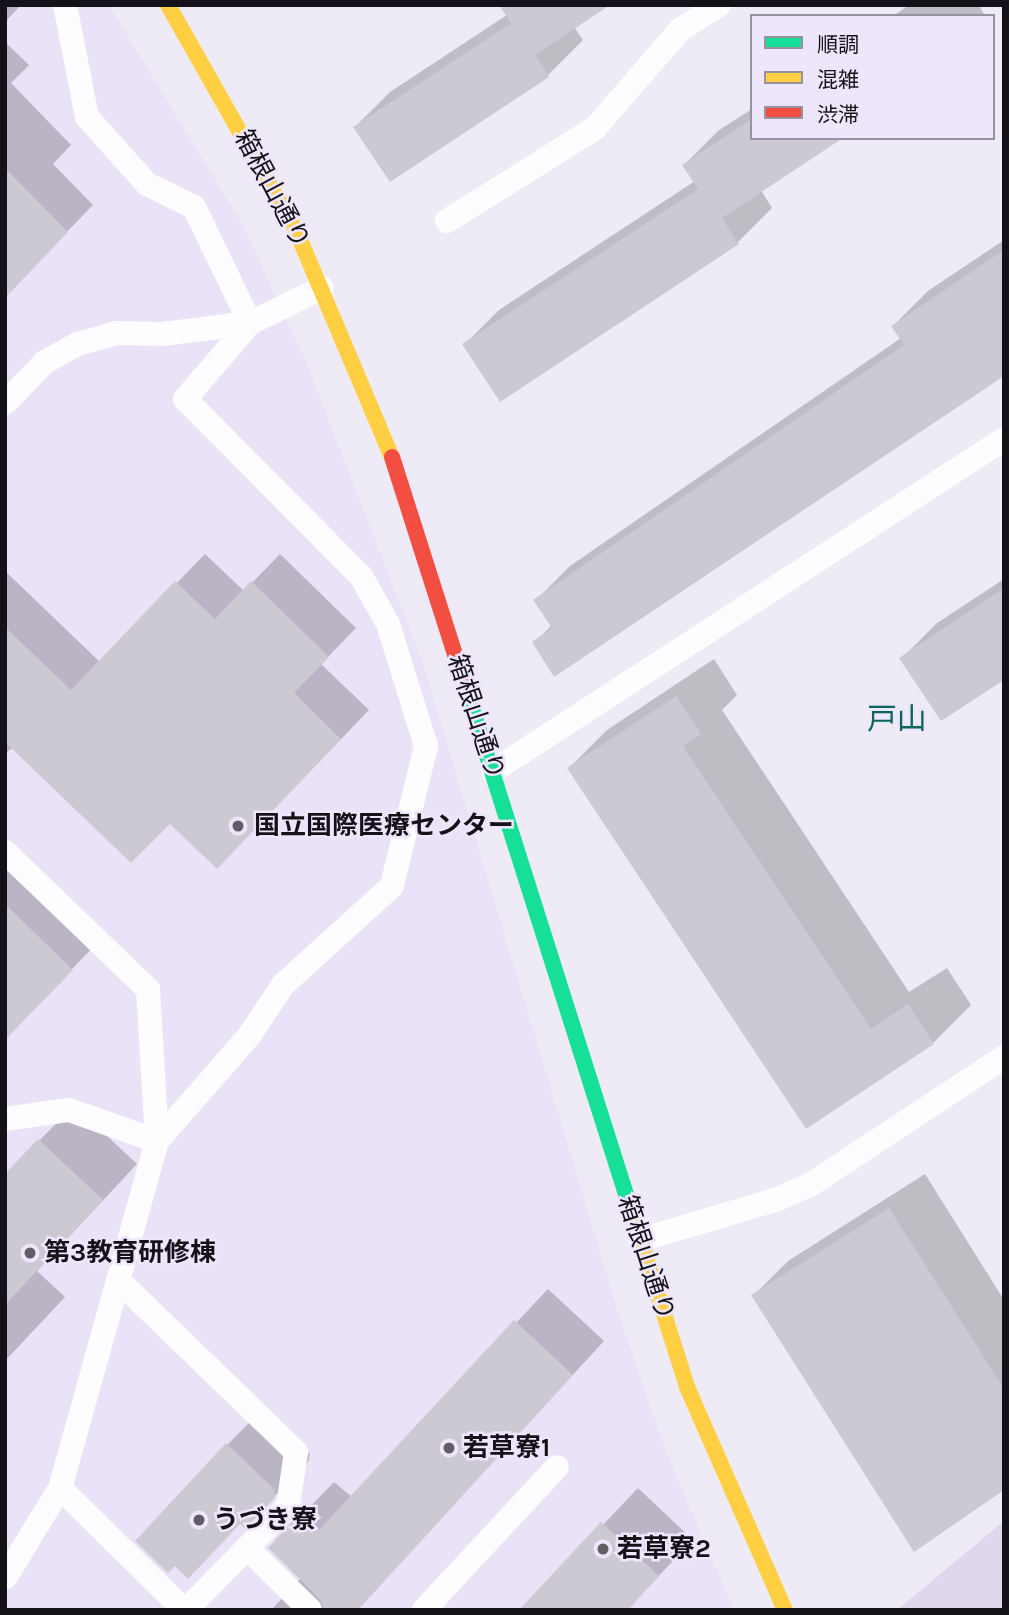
<!DOCTYPE html>
<html>
<head>
<meta charset="utf-8">
<style>
  body { margin:0 }
  #map { position:relative; width:1009px; height:1615px; overflow:hidden; background:#efebf6; font-family:Karla,"Noto Sans JP",sans-serif }
  div>[style] { position:absolute }
  [style*='--x'] { left:calc(var(--x)*1px); top:calc(var(--y)*1px); width:calc(var(--w)*1px); rotate:calc(var(--a)*1deg) }
  .built>* { inset:0; background:#eae2f6 }
  .green>* { inset:0; background:#e0d7ee }
  .shadow>* { inset:0; background:#0003 }
  .building>* { inset:0; background:#ccc9d2 }
  .lane>* { height:24px; margin:-12px; padding:0 12px; transform-origin:12px; border-radius:12px; background:#fdfcfe }
  .fast>* { height:16px; margin:-8px; padding:0 8px; transform-origin:8px; border-radius:8px; background:#16e098 }
  .slow>* { height:16px; margin:-8px; padding:0 8px; transform-origin:8px; border-radius:8px; background:#ffcf43 }
  .jam>* { height:16px; margin:-8px; padding:0 8px; transform-origin:8px; border-radius:8px; background:#f24e42 }
  .dots>* { width:19px; height:19px; translate:-50% -50%; box-sizing:border-box; border:4px solid #eee6fb; border-radius:50% }
  span { translate:-50% -50%; white-space:nowrap; text-align:center; line-height:1.15; -webkit-text-stroke:5px #eee6fb; paint-order:stroke }
  .street-label { font-size:26px; color:#141118 }
  .poi-label { font-size:26px; color:#141118; font-weight:700 }
  .left { translate:0 -50%; text-align:left }
  .quarter-label { font-size:30px; color:#0a6659 }
  .frame { position:absolute; inset:0; border:7px solid #141118; pointer-events:none }
  .legend { position:absolute; left:750px; top:14px; width:245px; height:126px; box-sizing:border-box; background:#eee6fb; border:2px solid #9791a0; margin:0; padding:9px 12px; list-style:none; font-size:21px; color:#141118 }
  .legend li { display:flex; align-items:center; gap:14px; height:35px }
  .legend b { width:35px; border:2px solid #9791a0 }
</style>
</head>
<body>
<div id="map">
  <div class="built">
    <i style="clip-path:polygon(5px 5px,109px 5px,243px 225px,305px 359px,424px 666px,619px 1315px,666px 1451px,734px 1610px,5px 1610px)"></i>
  </div>
  <div class="green">
    <i style="clip-path:polygon(1004px 1521px,1004px 1610px,897px 1610px)"></i>
  </div>
  <div class="shadow">
    <i style="clip-path:polygon(5px 5px,21px 5px,5px 22px)"></i>
    <i style="clip-path:polygon(909px 5px,979px 5px,985px 16px,893px 16px)"></i>
    <i style="clip-path:polygon(507px 15px,574px 27px,583px 40px,548px 75px,390px 179px,355px 127px,390px 92px)"></i>
    <i style="clip-path:polygon(5px 42px,29px 65px,11px 83px,71px 145px,53px 164px,93px 205px,5px 295px)"></i>
    <i style="clip-path:polygon(752px 109px,761px 190px,772px 208px,737px 243px,464px 345px,499px 310px,695px 181px,684px 165px,719px 130px)"></i>
    <i style="clip-path:polygon(1004px 240px,1004px 374px,534px 643px,552px 625px,535px 601px,570px 566px,901px 338px,893px 326px,928px 291px)"></i>
    <i style="clip-path:polygon(205px 554px,244px 591px,280px 554px,356px 628px,321px 664px,369px 710px,245px 839px,170px 821px,13px 747px,5px 754px,5px 571px,100px 662px)"></i>
    <i style="clip-path:polygon(1004px 579px,1004px 678px,902px 658px,937px 623px)"></i>
    <i style="clip-path:polygon(714px 659px,737px 695px,722px 710px,909px 992px,947px 968px,971px 1005px,933px 1043px,807px 1127px,569px 768px,607px 730px)"></i>
    <i style="clip-path:polygon(5px 848px,100px 940px,5px 1038px)"></i>
    <i style="clip-path:polygon(74px 1105px,137px 1164px,37px 1271px,65px 1297px,5px 1361px,5px 1176px)"></i>
    <i style="clip-path:polygon(925px 1174px,1004px 1300px,1004px 1488px,753px 1296px,788px 1261px)"></i>
    <i style="clip-path:polygon(548px 1289px,604px 1341px,356px 1610px,271px 1610px,301px 1578px,270px 1548px,334px 1482px,352px 1497px)"></i>
    <i style="clip-path:polygon(262px 1410px,310px 1454px,308px 1462px,245px 1526px,227px 1445px)"></i>
    <i style="clip-path:polygon(638px 1488px,693px 1540px,626px 1610px,522px 1610px)"></i>
  </div>
  <div class="building">
    <i style="clip-path:polygon(499px 5px,610px 5px,535px 55px,549px 77px,390px 182px,353px 127px,511px 23px)"></i>
    <i style="clip-path:polygon(752px 119px,752px 138px,843px 138px,722px 218px,739px 244px,500px 402px,462px 344px,698px 189px,682px 165px)"></i>
    <i style="clip-path:polygon(5px 168px,68px 232px,5px 298px)"></i>
    <i style="clip-path:polygon(1004px 250px,1004px 376px,554px 677px,532px 642px,552px 628px,533px 600px,904px 345px,891px 326px)"></i>
    <i style="clip-path:polygon(175px 581px,215px 619px,251px 581px,329px 657px,294px 693px,341px 739px,217px 869px,170px 824px,131px 863px,5px 742px,5px 627px,71px 690px)"></i>
    <i style="clip-path:polygon(1004px 588px,1004px 680px,941px 721px,899px 658px)"></i>
    <i style="clip-path:polygon(676px 696px,701px 734px,683px 746px,871px 1029px,908px 1004px,934px 1044px,806px 1129px,567px 768px)"></i>
    <i style="clip-path:polygon(5px 904px,73px 970px,5px 1040px)"></i>
    <i style="clip-path:polygon(38px 1139px,103px 1200px,5px 1305px,5px 1174px)"></i>
    <i style="clip-path:polygon(889px 1208px,1004px 1389px,1004px 1490px,914px 1552px,751px 1295px)"></i>
    <i style="clip-path:polygon(514px 1320px,573px 1375px,358px 1610px,324px 1610px,320px 1599px,268px 1548px,300px 1513px,319px 1530px)"></i>
    <i style="clip-path:polygon(226px 1443px,275px 1490px,274px 1499px,245px 1529px,240px 1524px,188px 1579px,175px 1566px,168px 1573px,135px 1541px)"></i>
    <i style="clip-path:polygon(601px 1522px,659px 1576px,628px 1610px,519px 1610px)"></i>
  </div>
  <div class="lane">
    <i style="--x:65;--y:5;--w:114;--a:78.9"></i>
    <i style="--x:87;--y:117;--w:90;--a:48.2"></i>
    <i style="--x:147;--y:184;--w:52;--a:26.1"></i>
    <i style="--x:194;--y:207;--w:129;--a:64.2"></i>
    <i style="--x:250;--y:323;--w:80;--a:-25.9"></i>
    <i style="--x:447;--y:221;--w:175;--a:-32.1"></i>
    <i style="--x:595;--y:128;--w:130;--a:-49.1"></i>
    <i style="--x:680;--y:30;--w:46;--a:-32.7"></i>
    <i style="--x:5;--y:403;--w:57;--a:-45.7"></i>
    <i style="--x:45;--y:362;--w:38;--a:-29"></i>
    <i style="--x:78;--y:344;--w:40;--a:-16"></i>
    <i style="--x:116;--y:333;--w:47;--a:1.2"></i>
    <i style="--x:163;--y:334;--w:88;--a:-7.2"></i>
    <i style="--x:250;--y:323;--w:100;--a:130.5"></i>
    <i style="--x:185;--y:399;--w:250;--a:45.2"></i>
    <i style="--x:361;--y:576;--w:55;--a:60.6"></i>
    <i style="--x:388;--y:624;--w:128;--a:72.7"></i>
    <i style="--x:426;--y:746;--w:144;--a:103.7"></i>
    <i style="--x:392;--y:886;--w:147;--a:137.8"></i>
    <i style="--x:283;--y:985;--w:61;--a:123.7"></i>
    <i style="--x:249;--y:1036;--w:140;--a:131.2"></i>
    <i style="--x:493;--y:771;--w:609;--a:-33.01"></i>
    <i style="--x:5;--y:852;--w:198;--a:43.8"></i>
    <i style="--x:148;--y:989;--w:152;--a:86.6"></i>
    <i style="--x:157;--y:1141;--w:360;--a:105.6"></i>
    <i style="--x:60;--y:1488;--w:105;--a:121.4"></i>
    <i style="--x:5;--y:1119;--w:65;--a:-8"></i>
    <i style="--x:69;--y:1110;--w:93;--a:19.4"></i>
    <i style="--x:640;--y:1240;--w:144;--a:-16.5"></i>
    <i style="--x:778;--y:1199;--w:35;--a:-24"></i>
    <i style="--x:810;--y:1185;--w:232;--a:-33.4"></i>
    <i style="--x:118;--y:1280;--w:248;--a:44"></i>
    <i style="--x:296;--y:1452;--w:55;--a:98.4"></i>
    <i style="--x:288;--y:1506;--w:146;--a:134.4"></i>
    <i style="--x:60;--y:1488;--w:174;--a:44.5"></i>
    <i style="--x:247;--y:1548;--w:88;--a:44.5"></i>
    <i style="--x:424;--y:1610;--w:195;--a:-47.1"></i>
  </div>
  <div class="fast">
    <i style="--x:462;--y:677;--w:559;--a:72.41"></i>
  </div>
  <div class="slow">
    <i style="--x:168;--y:5;--w:264;--a:60.5"></i>
    <i style="--x:298;--y:235;--w:241;--a:67.1"></i>
    <i style="--x:631;--y:1210;--w:186;--a:72.4"></i>
    <i style="--x:687;--y:1387;--w:244;--a:66.3"></i>
  </div>
  <div class="jam">
    <i style="--x:392;--y:457;--w:231;--a:72.3"></i>
  </div>
  <div class="dots">
    <i style="left:238px;top:826px;background:#615d66"></i>
    <i style="left:30px;top:1253px;background:#615d66"></i>
    <i style="left:449px;top:1448px;background:#615d66"></i>
    <i style="left:199px;top:1520px;background:#615d66"></i>
    <i style="left:603px;top:1549px;background:#615d66"></i>
  </div>
  <div class="street-label">
    <span style="left:272px;top:189px;rotate:62deg">箱根山通り</span>
    <span style="left:476px;top:717px;rotate:72deg">箱根山通り</span>
    <span style="left:646px;top:1258px;rotate:72deg">箱根山通り</span>
  </div>
  <div class="poi-label">
    <span class="left" style="left:254px;top:826px">国立国際医療センター</span>
    <span class="left" style="left:44px;top:1253px">第3教育研修棟</span>
    <span class="left" style="left:463px;top:1448px">若草寮1</span>
    <span class="left" style="left:213px;top:1520px">うづき寮</span>
    <span class="left" style="left:617px;top:1549px">若草寮2</span>
  </div>
  <div class="quarter-label">
    <span style="left:897px;top:719px">戸山</span>
  </div>
  <div class="frame"></div>
  <ul class="legend">
  <li><b style="height:9px;background:#16e098"></b>順調</li>
  <li><b style="height:9px;background:#ffcf43"></b>混雑</li>
  <li><b style="height:9px;background:#f24e42"></b>渋滞</li>
  </ul>
</div>
</body>
</html>
